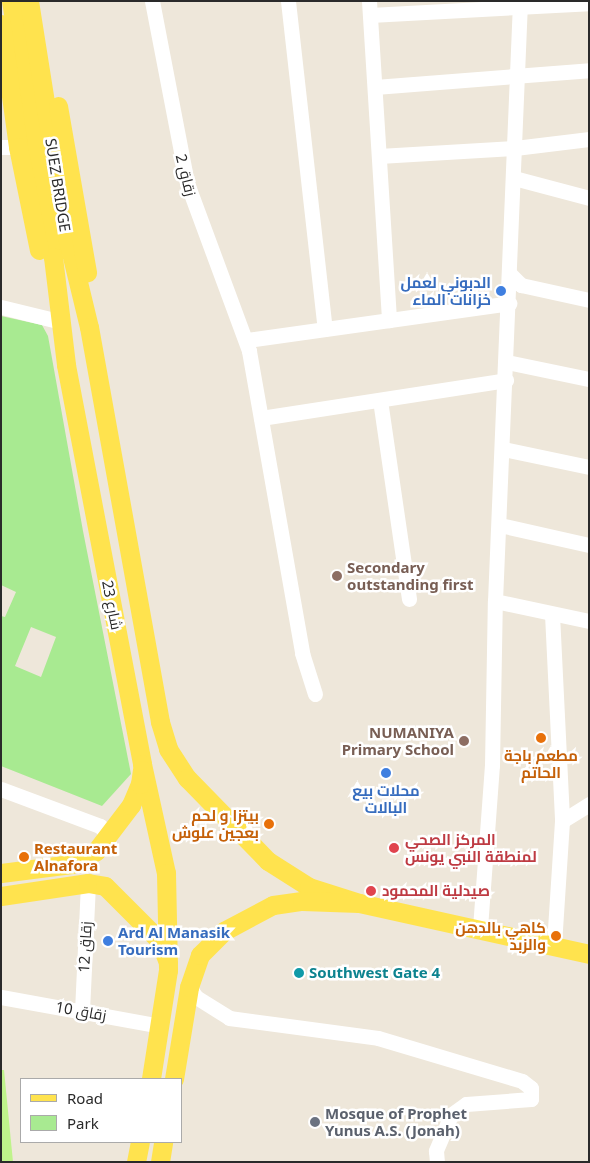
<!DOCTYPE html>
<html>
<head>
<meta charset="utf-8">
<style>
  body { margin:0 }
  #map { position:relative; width:590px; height:1163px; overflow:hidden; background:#eee7da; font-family:"Noto Sans",Cairo,sans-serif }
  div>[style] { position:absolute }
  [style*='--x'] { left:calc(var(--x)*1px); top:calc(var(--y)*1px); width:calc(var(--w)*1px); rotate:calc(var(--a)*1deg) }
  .green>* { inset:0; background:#a8ea91 }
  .pitch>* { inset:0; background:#bff38b }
  .minor>* { height:15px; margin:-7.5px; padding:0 7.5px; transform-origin:7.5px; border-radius:7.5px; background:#fff }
  .major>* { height:19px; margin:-9.5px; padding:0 9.5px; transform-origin:9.5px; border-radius:9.5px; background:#ffe34e }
  .dots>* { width:14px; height:14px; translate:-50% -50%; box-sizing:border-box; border:2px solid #fff; border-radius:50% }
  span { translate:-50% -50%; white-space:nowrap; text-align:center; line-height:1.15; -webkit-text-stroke:5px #fff; paint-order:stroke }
  .street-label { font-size:15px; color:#2a2a2a }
  .shop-label { font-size:15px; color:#366cbe; font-weight:700 }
  .right { translate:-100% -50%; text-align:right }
  .left { translate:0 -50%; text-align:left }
  .education-label { font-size:15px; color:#785e54; font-weight:700 }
  .food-label { font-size:15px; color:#c56008; font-weight:700 }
  .health-label { font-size:15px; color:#be3a42; font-weight:700 }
  .culture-label { font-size:15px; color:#0d838f; font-weight:700 }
  .worship-label { font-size:15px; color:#5b616d; font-weight:700 }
  .frame { position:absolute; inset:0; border:2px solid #2a2a2a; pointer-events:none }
  .legend { position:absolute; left:20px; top:1078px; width:162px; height:65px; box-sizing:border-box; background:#fff; border:1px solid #aaa; margin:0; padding:6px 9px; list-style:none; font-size:15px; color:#2a2a2a }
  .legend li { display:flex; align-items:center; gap:10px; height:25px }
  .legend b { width:25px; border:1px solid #aaa }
</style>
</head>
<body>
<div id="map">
  <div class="green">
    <i style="clip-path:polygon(evenodd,1px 316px,42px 325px,48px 336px,83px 531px,131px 774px,102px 806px,1px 766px,1px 616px,5px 617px,16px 592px,1px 585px,1px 316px,31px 627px,56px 637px,41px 677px,15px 666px,31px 627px)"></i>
  </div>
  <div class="pitch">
    <i style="clip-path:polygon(1px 1070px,4px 1070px,13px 1162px,1px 1162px)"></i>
  </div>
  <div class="minor">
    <i style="--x:152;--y:1;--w:185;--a:79.1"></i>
    <i style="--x:187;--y:183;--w:179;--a:69.7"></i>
    <i style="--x:249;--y:351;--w:307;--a:80"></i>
    <i style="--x:302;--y:653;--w:43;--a:72.4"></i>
    <i style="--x:288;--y:1;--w:330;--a:83.6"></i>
    <i style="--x:369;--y:1;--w:320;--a:86.4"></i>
    <i style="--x:370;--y:15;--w:219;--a:-3.1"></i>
    <i style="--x:375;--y:87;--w:215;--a:-4.5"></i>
    <i style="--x:1;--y:147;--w:17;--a:0"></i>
    <i style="--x:379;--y:156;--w:136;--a:-3.4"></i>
    <i style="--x:515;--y:148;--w:75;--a:-6.9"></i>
    <i style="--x:514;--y:178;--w:78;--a:14.9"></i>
    <i style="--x:510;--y:274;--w:16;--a:45"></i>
    <i style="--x:521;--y:285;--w:70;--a:12.4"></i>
    <i style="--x:1;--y:307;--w:55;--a:13.8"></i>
    <i style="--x:247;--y:340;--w:265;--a:-8"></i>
    <i style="--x:507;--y:362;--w:84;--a:11.7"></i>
    <i style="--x:380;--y:400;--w:201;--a:81.7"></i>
    <i style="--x:261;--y:418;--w:248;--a:-8.8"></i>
    <i style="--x:503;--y:449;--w:88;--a:11.8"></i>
    <i style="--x:500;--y:525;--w:91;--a:12.7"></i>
    <i style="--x:495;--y:601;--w:96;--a:12"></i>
    <i style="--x:552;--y:614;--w:207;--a:87.2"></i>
    <i style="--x:562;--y:821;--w:124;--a:93.7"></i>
    <i style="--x:1;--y:789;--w:106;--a:20.5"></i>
    <i style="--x:100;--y:826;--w:9;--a:49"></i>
    <i style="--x:106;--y:833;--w:11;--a:105"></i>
    <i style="--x:562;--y:821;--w:32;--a:-32"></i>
    <i style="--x:480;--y:928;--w:163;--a:-85.8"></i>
    <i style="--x:492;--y:765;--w:164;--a:-89"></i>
    <i style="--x:495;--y:601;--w:601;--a:-87.61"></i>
    <i style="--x:189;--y:987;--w:12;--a:55"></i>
    <i style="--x:196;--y:997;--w:39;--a:32"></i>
    <i style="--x:229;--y:1018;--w:150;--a:7.6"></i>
    <i style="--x:378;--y:1038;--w:150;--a:16.6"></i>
    <i style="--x:522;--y:1081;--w:11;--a:38"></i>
    <i style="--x:531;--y:1088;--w:11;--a:90"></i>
    <i style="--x:531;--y:1099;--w:65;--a:175.6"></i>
    <i style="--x:466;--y:1104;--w:19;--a:144"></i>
    <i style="--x:451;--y:1115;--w:39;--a:113"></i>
    <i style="--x:436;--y:1151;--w:11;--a:85"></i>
    <i style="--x:1;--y:997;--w:162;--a:10.3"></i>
    <i style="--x:82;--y:1011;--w:128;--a:-87.3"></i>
  </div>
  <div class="major">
    <i style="--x:11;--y:1;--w:259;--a:80.7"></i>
    <i style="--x:53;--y:257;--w:109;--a:83.1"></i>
    <i style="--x:66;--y:365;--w:406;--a:79.2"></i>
    <i style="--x:142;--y:764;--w:112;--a:77.6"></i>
    <i style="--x:166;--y:873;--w:97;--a:88.8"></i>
    <i style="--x:168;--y:970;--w:110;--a:98.9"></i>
    <i style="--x:29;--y:1;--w:230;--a:81"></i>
    <i style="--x:65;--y:228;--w:102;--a:76.4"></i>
    <i style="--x:89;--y:327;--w:401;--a:79.8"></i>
    <i style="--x:160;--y:722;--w:28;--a:73"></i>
    <i style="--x:168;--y:749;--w:35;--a:57"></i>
    <i style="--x:187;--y:778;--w:116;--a:45.7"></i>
    <i style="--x:268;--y:861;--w:49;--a:32.4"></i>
    <i style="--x:309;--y:887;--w:52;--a:17.7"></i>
    <i style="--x:1;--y:24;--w:124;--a:82.1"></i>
    <i style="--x:18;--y:147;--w:105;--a:78.5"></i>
    <i style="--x:58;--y:106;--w:169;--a:80.1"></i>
    <i style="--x:1;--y:873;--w:71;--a:-7.3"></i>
    <i style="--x:71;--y:864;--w:28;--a:-27"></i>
    <i style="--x:96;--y:851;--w:58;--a:-52.7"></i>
    <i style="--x:131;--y:805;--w:23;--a:-67"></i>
    <i style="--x:140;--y:784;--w:14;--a:-82"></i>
    <i style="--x:1;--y:896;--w:88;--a:-8.5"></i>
    <i style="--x:88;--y:883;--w:17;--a:10"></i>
    <i style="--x:105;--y:886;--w:76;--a:45"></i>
    <i style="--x:159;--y:940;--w:24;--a:68"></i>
    <i style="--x:174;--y:1079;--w:93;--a:-80.7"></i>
    <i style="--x:189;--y:987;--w:34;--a:-71"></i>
    <i style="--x:200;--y:955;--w:34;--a:-45"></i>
    <i style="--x:224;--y:931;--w:55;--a:-28"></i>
    <i style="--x:273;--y:905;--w:29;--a:-8"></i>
    <i style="--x:302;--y:901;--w:57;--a:2"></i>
    <i style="--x:359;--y:903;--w:236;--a:12.5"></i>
    <i style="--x:136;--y:1162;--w:20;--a:-79"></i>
    <i style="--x:160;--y:1162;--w:20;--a:-81"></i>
  </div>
  <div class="dots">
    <i style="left:501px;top:291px;background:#3f7fe0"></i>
    <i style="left:337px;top:576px;background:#8d6e63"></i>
    <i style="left:541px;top:738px;background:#e8710a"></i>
    <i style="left:464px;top:741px;background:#8d6e63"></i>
    <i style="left:386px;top:773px;background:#3f7fe0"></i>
    <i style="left:269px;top:824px;background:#e8710a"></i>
    <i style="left:394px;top:848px;background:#e0444e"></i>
    <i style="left:24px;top:857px;background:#e8710a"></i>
    <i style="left:371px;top:891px;background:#e0444e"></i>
    <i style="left:556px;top:936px;background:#e8710a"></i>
    <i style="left:108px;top:941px;background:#3f7fe0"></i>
    <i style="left:299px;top:973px;background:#0f9aa8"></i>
    <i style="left:315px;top:1122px;background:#6b7280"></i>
  </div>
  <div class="street-label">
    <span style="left:186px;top:175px;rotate:76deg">زقاق 2</span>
    <span style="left:58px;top:185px;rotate:81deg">SUEZ BRIDGE</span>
    <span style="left:112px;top:605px;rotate:79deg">شارع 23</span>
    <span style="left:85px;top:947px;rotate:-87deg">زقاق 12</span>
    <span style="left:81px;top:1011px;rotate:10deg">زقاق 10</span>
  </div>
  <div class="shop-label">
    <span class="right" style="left:491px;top:291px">الدبوني لعمل<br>خزانات الماء</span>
    <span style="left:386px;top:799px">محلات بيع<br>البالات</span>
    <span class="left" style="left:118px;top:941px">Ard Al Manasik<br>Tourism</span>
  </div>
  <div class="education-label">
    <span class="left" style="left:347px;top:576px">Secondary<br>outstanding first</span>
    <span class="right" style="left:454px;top:741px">NUMANIYA<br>Primary School</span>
  </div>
  <div class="food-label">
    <span style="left:541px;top:764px">مطعم باجة<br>الحاتم</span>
    <span class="right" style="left:259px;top:824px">بيتزا و لحم<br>بعجين علوش</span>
    <span class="left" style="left:34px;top:857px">Restaurant<br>Alnafora</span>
    <span class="right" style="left:546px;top:936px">كاهي بالدهن<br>والزبد</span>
  </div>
  <div class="health-label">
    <span class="left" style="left:405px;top:848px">المركز الصحي<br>لمنطقة النبي يونس</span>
    <span class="left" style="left:382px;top:891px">صيدلية المحمود</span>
  </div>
  <div class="culture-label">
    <span class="left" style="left:309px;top:973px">Southwest Gate 4</span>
  </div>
  <div class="worship-label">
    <span class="left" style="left:325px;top:1122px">Mosque of Prophet<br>Yunus A.S. (Jonah)</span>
  </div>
  <div class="frame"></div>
  <ul class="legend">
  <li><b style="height:6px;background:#ffe34e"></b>Road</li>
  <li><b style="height:14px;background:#a8ea91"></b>Park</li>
  </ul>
</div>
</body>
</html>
